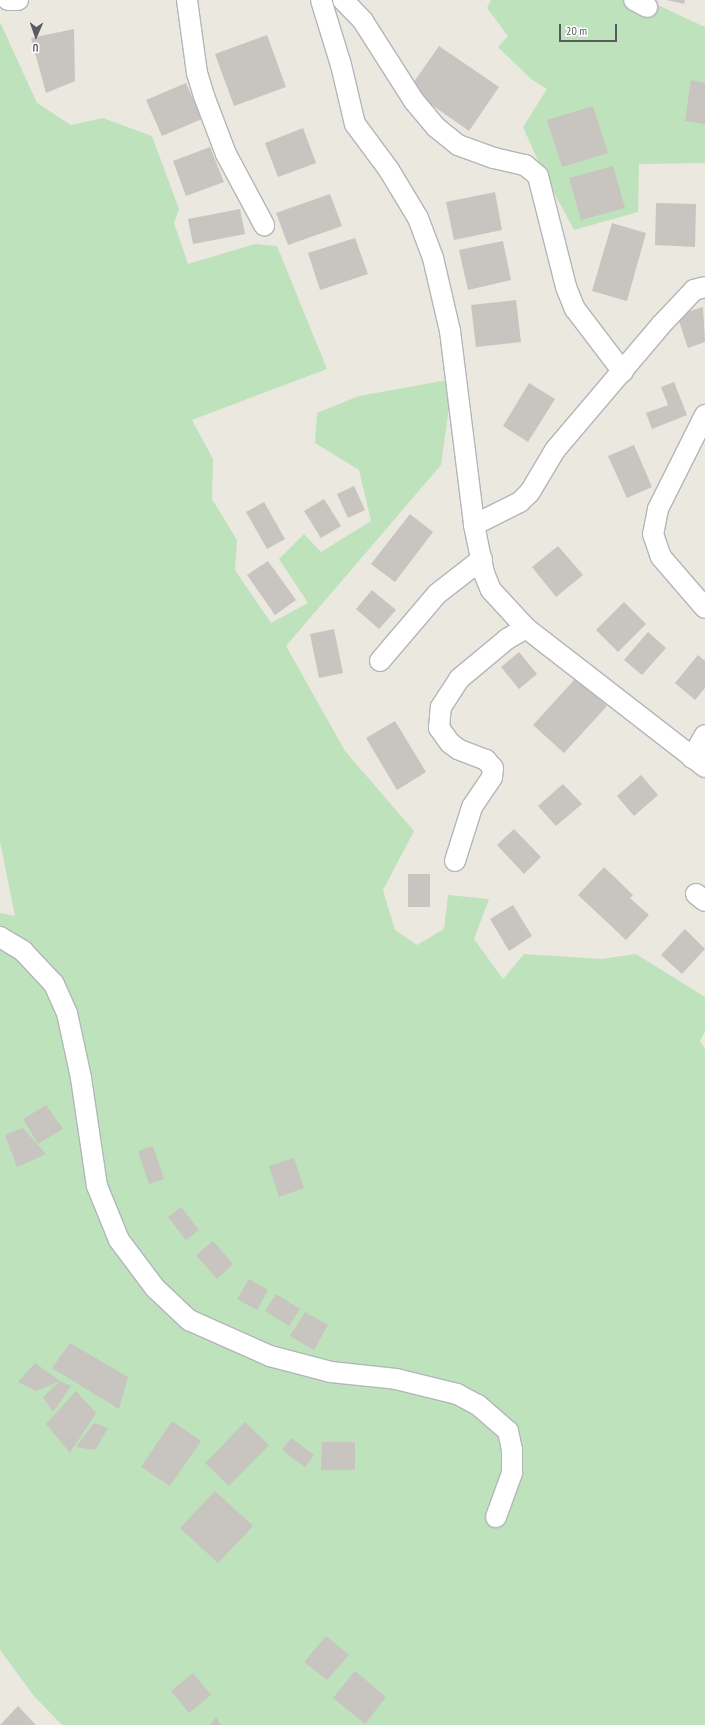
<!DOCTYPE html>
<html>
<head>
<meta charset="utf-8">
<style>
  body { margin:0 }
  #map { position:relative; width:705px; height:1725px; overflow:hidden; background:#ebe8df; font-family:"PT Sans Narrow",sans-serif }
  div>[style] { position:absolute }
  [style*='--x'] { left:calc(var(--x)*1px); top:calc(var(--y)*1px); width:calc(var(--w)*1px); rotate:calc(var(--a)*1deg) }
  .green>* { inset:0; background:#bee2bc }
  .building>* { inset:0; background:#c8c4bf }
  .roads { filter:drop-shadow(1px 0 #b2b6ba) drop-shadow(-1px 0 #b2b6ba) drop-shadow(0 1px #b2b6ba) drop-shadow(0 -1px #b2b6ba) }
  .minor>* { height:20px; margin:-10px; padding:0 10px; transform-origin:10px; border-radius:10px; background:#fff }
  span { translate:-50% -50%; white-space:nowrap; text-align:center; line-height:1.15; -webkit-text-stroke:3.5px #fff; paint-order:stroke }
  .north { position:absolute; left:16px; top:16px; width:40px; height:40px; -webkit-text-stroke:3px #fff; paint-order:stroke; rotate:182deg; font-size:11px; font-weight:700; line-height:16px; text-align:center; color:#585c60 }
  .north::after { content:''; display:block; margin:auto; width:14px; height:18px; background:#585c60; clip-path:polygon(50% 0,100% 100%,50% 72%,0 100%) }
  .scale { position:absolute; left:559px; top:24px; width:58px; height:18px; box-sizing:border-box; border:2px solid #585c60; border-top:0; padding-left:5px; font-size:12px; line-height:14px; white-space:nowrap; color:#585c60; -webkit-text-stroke:3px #fff; paint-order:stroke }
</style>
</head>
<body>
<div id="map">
  <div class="green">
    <i style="clip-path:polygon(491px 0,647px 0,705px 27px,705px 163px,639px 164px,638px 212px,574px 230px,544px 174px,523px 127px,547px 89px,531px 79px,498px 47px,508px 36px,487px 8px)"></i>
    <i style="clip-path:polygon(0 22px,37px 103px,71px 125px,103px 118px,152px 136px,179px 209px,174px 223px,188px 264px,255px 244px,277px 246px,327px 369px,192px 420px,213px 459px,212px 499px,237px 540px,235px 570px,271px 623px,308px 603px,279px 559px,304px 534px,321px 552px,371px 521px,359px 470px,315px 443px,317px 413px,359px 396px,453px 379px,441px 465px,286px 646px,345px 751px,414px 831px,383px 890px,395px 930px,417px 945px,444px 929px,448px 895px,489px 899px,474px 939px,503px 979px,524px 954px,601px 959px,636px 954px,705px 997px,705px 1031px,700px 1041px,705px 1049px,705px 1725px,62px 1725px,34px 1696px,0 1650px,0 913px,15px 916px,0 842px)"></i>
  </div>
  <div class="building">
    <i style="clip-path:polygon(667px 0,685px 0,684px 4px)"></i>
    <i style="clip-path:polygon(74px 29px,75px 81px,46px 93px,31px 38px)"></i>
    <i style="clip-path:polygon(267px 35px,286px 87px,234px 106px,215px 54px)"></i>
    <i style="clip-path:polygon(439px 46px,499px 87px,469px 131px,409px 89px)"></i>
    <i style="clip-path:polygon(691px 80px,705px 83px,705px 124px,685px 121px)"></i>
    <i style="clip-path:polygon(186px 83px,202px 119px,162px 136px,146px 100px)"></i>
    <i style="clip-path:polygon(593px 106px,608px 153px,562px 167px,547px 120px)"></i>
    <i style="clip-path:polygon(303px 128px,316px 163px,278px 177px,265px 143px)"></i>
    <i style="clip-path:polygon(210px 147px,224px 182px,186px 196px,173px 161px)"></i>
    <i style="clip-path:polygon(613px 166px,625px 208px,581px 220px,569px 178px)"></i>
    <i style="clip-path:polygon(495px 192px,502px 230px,454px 240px,446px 202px)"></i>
    <i style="clip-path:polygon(330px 194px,342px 226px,288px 245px,276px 213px)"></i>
    <i style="clip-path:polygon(656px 203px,696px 204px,695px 247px,655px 245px)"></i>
    <i style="clip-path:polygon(240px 209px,245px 234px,193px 244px,188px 219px)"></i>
    <i style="clip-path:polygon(612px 223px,646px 233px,627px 301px,592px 291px)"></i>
    <i style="clip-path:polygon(355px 238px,368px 274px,320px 290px,308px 253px)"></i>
    <i style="clip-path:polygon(503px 241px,511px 280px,468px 290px,459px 250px)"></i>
    <i style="clip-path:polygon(516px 300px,521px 342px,476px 347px,471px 305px)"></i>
    <i style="clip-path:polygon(703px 307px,705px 342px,688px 348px,677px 315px)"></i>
    <i style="clip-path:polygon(674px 382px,687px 415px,652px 429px,646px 413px,668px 405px,661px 387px)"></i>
    <i style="clip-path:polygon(529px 383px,555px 399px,528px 442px,503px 426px)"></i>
    <i style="clip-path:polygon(634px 445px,652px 487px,627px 498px,608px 456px)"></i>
    <i style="clip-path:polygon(354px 486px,365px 510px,348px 518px,337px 494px)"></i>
    <i style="clip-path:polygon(324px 499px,341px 526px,321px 538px,304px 511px)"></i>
    <i style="clip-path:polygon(264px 502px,285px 539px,267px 549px,246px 512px)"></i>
    <i style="clip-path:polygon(410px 514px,433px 532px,395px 582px,371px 564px)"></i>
    <i style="clip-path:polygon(558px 546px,583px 575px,556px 597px,532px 567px)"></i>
    <i style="clip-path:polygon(268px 561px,296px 600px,275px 615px,247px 575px)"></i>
    <i style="clip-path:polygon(372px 590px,396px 610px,379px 629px,356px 609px)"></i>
    <i style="clip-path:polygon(624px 602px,646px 624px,618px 652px,596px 630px)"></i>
    <i style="clip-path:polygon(334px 629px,343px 673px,319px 678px,310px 634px)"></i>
    <i style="clip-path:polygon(648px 632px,666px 648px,642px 675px,624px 660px)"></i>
    <i style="clip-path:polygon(519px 652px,537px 674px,519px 689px,501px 667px)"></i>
    <i style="clip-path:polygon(698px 655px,705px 661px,705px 688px,695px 700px,675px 683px)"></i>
    <i style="clip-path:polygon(576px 678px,607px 706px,564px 753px,533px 725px)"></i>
    <i style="clip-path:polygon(395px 721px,426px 772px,397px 790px,366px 738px)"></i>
    <i style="clip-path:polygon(641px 775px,658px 795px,634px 816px,617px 796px)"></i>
    <i style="clip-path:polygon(563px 784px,582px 804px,556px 826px,538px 806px)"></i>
    <i style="clip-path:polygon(514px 829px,541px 857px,524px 874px,497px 845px)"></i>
    <i style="clip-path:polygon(604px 867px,633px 895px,630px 898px,649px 915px,626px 940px,578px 895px)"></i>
    <i style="clip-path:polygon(408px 874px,430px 874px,430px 907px,408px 907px)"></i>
    <i style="clip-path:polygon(513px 905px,532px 936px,509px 951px,490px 919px)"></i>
    <i style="clip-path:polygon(685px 929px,705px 949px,682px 974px,661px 955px)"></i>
    <i style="clip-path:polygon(46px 1105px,63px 1129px,38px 1144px,23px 1119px)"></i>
    <i style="clip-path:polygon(23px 1128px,46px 1154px,17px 1167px,5px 1135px)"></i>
    <i style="clip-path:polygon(153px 1146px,164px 1179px,149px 1184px,138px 1151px)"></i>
    <i style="clip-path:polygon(294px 1158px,304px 1188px,279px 1197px,269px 1166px)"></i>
    <i style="clip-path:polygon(181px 1207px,199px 1230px,186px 1240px,168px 1217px)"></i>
    <i style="clip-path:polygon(213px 1241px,233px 1264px,217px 1279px,196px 1255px)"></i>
    <i style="clip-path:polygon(249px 1279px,268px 1290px,257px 1310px,237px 1299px)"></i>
    <i style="clip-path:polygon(276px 1294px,300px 1309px,289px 1326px,265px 1311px)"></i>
    <i style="clip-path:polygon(305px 1312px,328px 1325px,314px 1350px,290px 1336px)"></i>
    <i style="clip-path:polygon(70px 1343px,128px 1377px,119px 1409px,52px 1368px)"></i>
    <i style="clip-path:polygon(35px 1363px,60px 1381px,36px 1391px,18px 1382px)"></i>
    <i style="clip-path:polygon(60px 1381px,71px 1386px,53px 1412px,43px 1397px)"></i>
    <i style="clip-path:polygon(76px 1391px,96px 1413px,70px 1453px,46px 1424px)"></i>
    <i style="clip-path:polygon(172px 1421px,201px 1441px,170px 1486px,141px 1467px)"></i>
    <i style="clip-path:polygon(245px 1422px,269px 1445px,229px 1486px,205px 1463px)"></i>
    <i style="clip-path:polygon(94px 1423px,108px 1428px,95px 1450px,76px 1447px)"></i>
    <i style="clip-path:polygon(291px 1438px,314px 1455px,305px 1467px,282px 1450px)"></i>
    <i style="clip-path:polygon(322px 1442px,355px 1442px,355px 1470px,321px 1470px)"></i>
    <i style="clip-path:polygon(215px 1491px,253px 1526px,218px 1563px,180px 1528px)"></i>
    <i style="clip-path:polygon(326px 1636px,349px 1655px,327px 1680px,304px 1662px)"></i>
    <i style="clip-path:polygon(355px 1671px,386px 1697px,365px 1724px,333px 1698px)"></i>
    <i style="clip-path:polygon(193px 1673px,211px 1695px,189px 1713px,171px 1691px)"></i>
    <i style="clip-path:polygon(18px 1706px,36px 1725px,0 1725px)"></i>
    <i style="clip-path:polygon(216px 1717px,221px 1725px,210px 1725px)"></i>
  </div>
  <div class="roads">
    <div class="minor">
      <i style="--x:8;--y:0;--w:10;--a:0"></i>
      <i style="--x:187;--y:0;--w:74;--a:82.2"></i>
      <i style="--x:197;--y:73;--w:24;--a:73"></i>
      <i style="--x:204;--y:96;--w:62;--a:69.2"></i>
      <i style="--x:226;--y:154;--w:81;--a:61.8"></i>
      <i style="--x:321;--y:0;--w:68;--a:72.9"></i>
      <i style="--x:341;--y:65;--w:61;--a:76.7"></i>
      <i style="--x:355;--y:124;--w:57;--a:53.5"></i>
      <i style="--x:389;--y:170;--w:56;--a:58.9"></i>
      <i style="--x:418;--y:218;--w:43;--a:69.4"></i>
      <i style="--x:433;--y:258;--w:75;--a:76.9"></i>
      <i style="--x:450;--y:331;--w:195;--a:82.9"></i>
      <i style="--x:474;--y:525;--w:49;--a:78.2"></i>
      <i style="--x:484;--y:573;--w:18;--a:68"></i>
      <i style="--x:491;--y:590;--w:52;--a:47.4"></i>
      <i style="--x:526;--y:628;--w:227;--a:37.8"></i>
      <i style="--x:343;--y:0;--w:29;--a:46"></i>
      <i style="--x:363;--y:21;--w:95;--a:57.5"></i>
      <i style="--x:414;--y:101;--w:35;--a:50"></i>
      <i style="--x:437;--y:128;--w:27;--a:39"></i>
      <i style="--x:458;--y:145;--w:38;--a:20"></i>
      <i style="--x:494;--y:158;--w:32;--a:13"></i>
      <i style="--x:525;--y:165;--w:17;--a:40"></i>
      <i style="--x:538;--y:176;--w:114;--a:75.8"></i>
      <i style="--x:566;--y:287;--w:24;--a:68"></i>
      <i style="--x:575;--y:309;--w:79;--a:52.7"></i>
      <i style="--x:634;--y:0;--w:15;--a:28"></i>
      <i style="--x:705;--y:415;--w:105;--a:116.6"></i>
      <i style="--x:658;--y:509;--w:25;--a:101"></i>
      <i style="--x:653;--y:534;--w:24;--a:71"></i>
      <i style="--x:661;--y:557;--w:67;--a:49.2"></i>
      <i style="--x:474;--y:525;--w:51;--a:-26.6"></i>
      <i style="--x:520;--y:502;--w:14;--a:-45"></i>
      <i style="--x:530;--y:492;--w:49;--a:-59.2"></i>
      <i style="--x:555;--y:450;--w:164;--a:-49.7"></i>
      <i style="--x:661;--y:325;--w:48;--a:-46.7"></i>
      <i style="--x:694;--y:290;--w:11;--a:-15"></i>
      <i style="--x:380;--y:661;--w:88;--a:-49.6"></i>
      <i style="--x:437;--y:594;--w:57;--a:-37.9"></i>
      <i style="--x:692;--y:758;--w:26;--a:-61"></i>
      <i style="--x:455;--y:861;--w:57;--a:-72.5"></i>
      <i style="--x:472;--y:807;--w:36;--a:-56"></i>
      <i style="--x:492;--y:777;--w:9;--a:-84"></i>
      <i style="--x:493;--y:768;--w:11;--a:-131"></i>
      <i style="--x:486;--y:760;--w:30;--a:-159"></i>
      <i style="--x:458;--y:749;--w:10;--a:-143"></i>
      <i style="--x:450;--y:743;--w:19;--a:-126"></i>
      <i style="--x:439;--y:728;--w:21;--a:-85"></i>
      <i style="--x:441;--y:707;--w:33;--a:-57"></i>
      <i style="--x:459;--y:679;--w:62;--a:-39.8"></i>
      <i style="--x:507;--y:639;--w:22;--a:-30"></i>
      <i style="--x:696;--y:894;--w:11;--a:38"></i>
      <i style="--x:0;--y:937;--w:27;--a:31"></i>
      <i style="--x:23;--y:951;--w:45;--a:46.8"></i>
      <i style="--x:54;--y:984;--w:32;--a:66"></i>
      <i style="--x:67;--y:1013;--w:66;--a:77.8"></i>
      <i style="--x:81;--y:1078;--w:109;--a:81.6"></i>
      <i style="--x:97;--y:1186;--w:58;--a:67.8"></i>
      <i style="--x:119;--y:1240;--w:60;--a:53.1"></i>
      <i style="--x:155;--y:1288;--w:47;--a:43.3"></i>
      <i style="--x:189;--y:1320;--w:89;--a:24"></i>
      <i style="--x:270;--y:1356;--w:63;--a:14.7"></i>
      <i style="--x:331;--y:1372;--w:65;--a:6.1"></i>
      <i style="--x:396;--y:1379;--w:63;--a:13.8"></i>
      <i style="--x:457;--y:1394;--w:24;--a:28"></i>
      <i style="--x:478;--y:1405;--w:40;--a:41"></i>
      <i style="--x:508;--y:1431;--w:19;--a:78"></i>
      <i style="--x:512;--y:1450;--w:23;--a:90"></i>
      <i style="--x:512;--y:1473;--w:47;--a:110"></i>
    </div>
  </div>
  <div class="north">U</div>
  <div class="scale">20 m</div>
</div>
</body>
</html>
